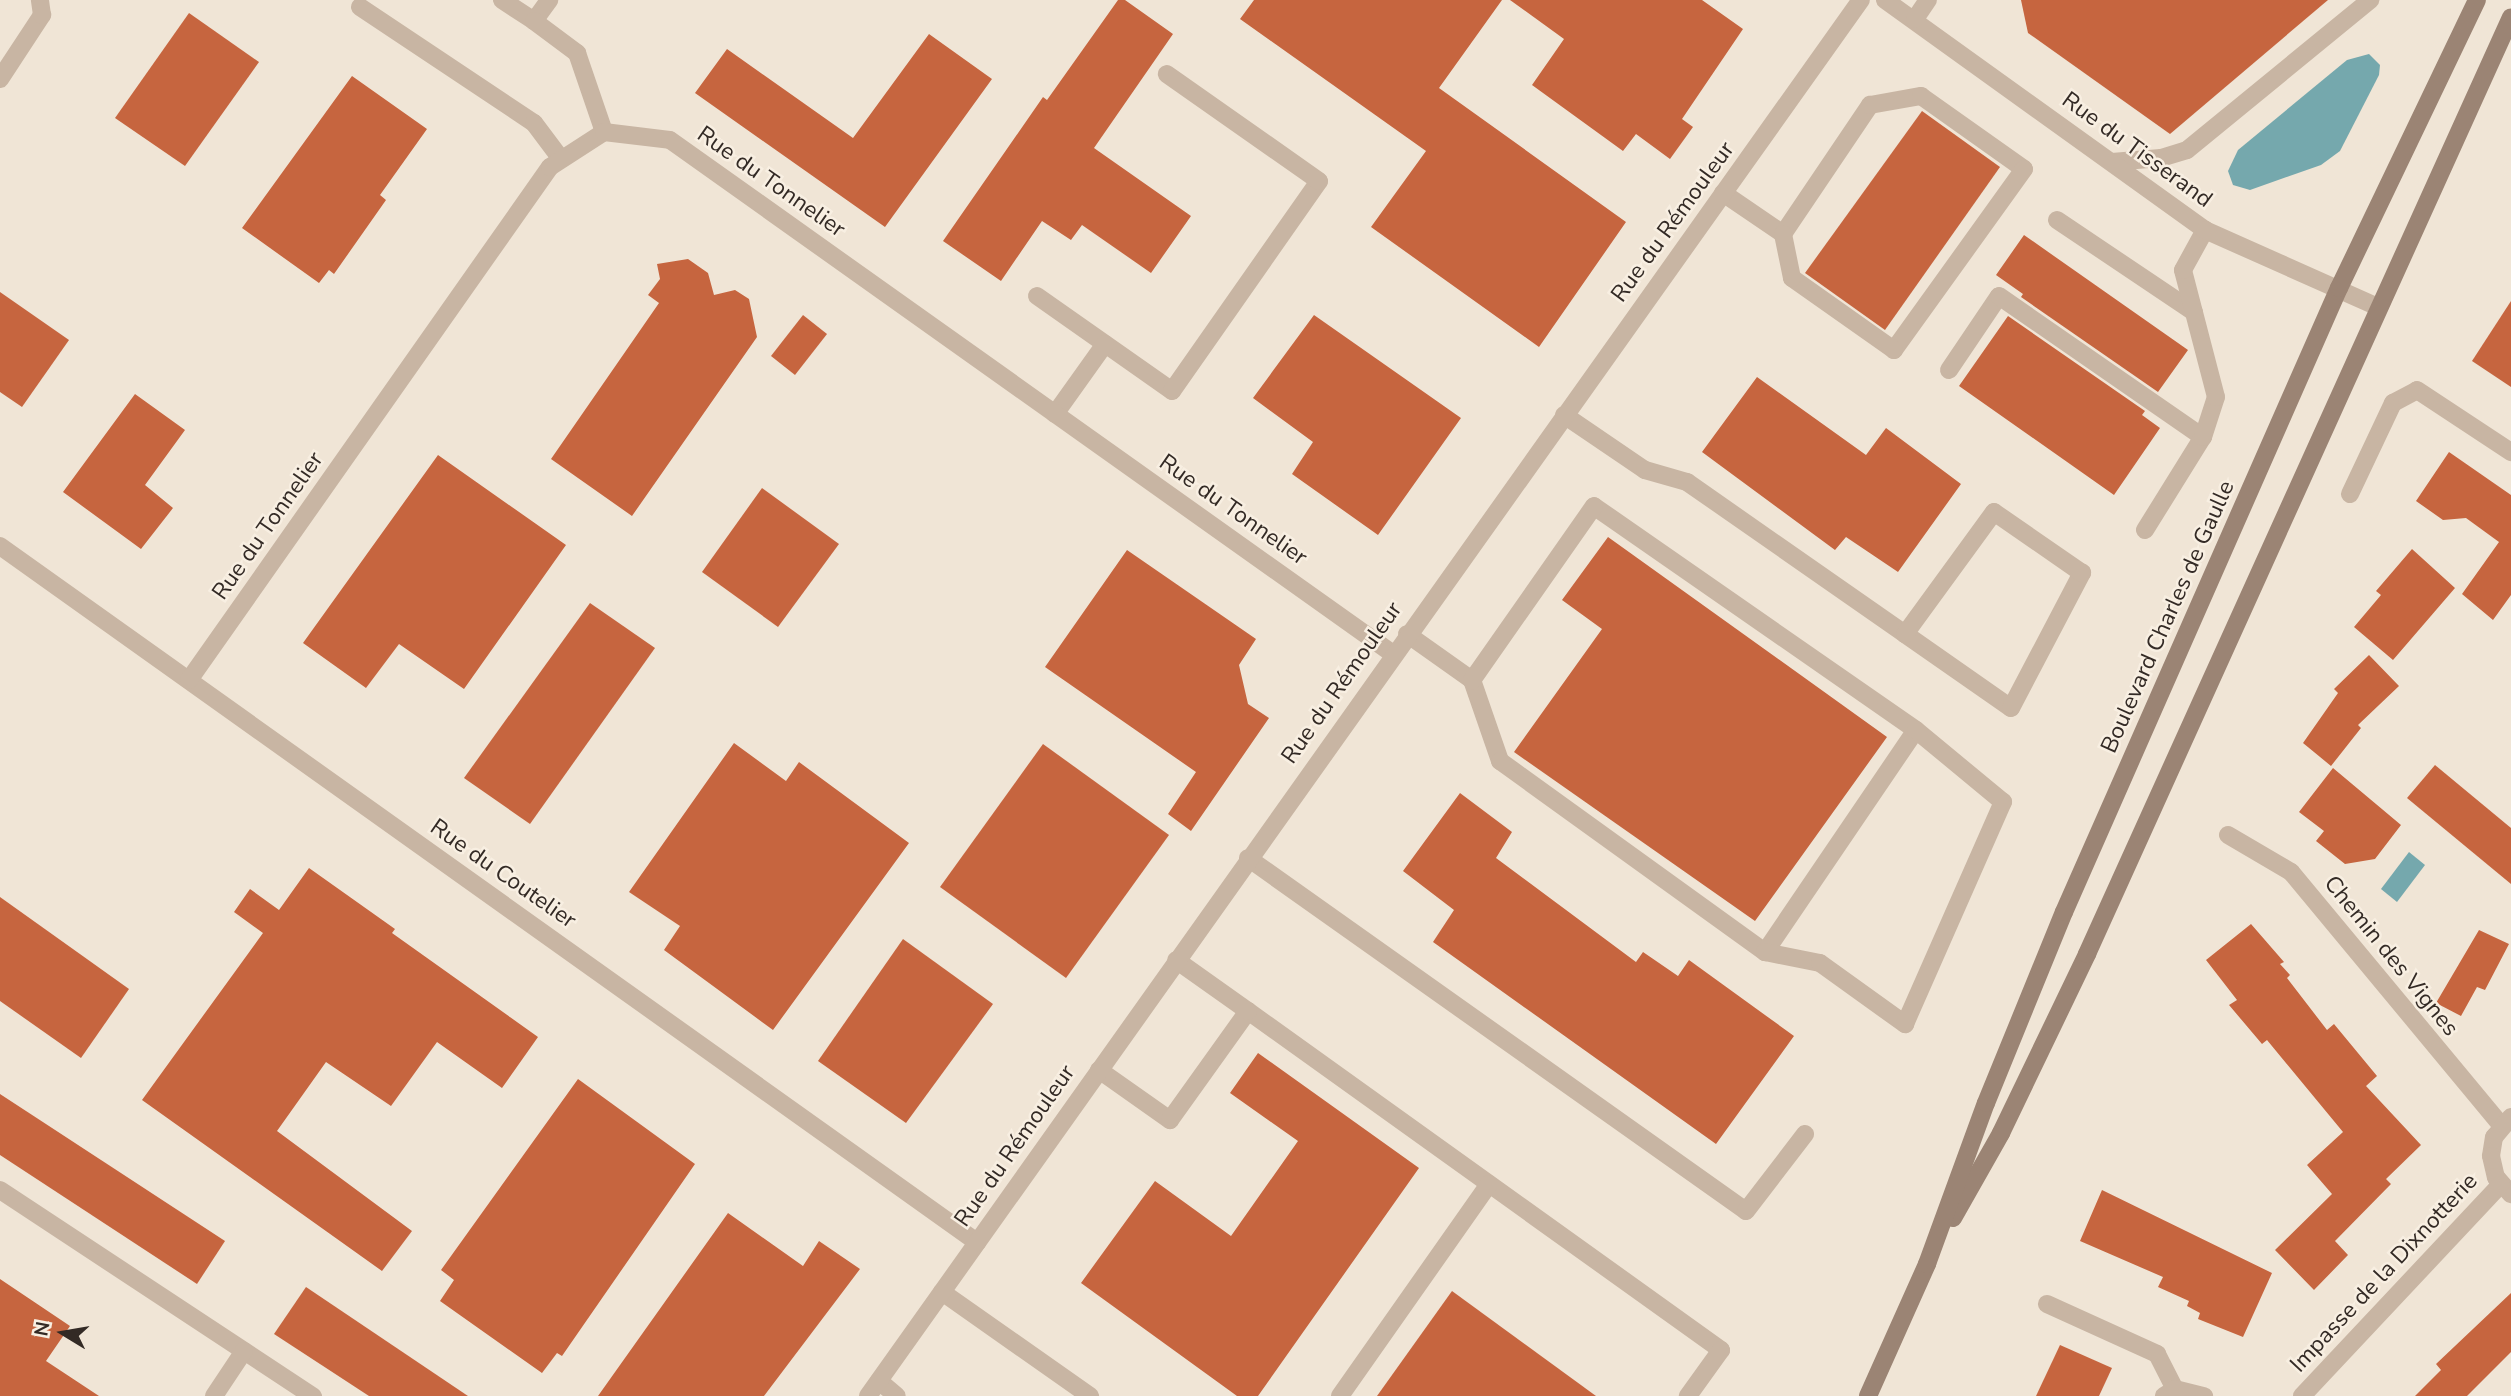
<!DOCTYPE html>
<html>
<head>
<meta charset="utf-8">
<style>
  body { margin:0 }
  #map { position:relative; width:2511px; height:1396px; overflow:hidden; background:#f0e5d6; font-family:"Nunito Sans",sans-serif }
  div>[style] { position:absolute }
  [style*='--x'] { left:calc(var(--x)*1px); top:calc(var(--y)*1px); width:calc(var(--w)*1px); rotate:calc(var(--a)*1deg) }
  .water>* { inset:0; background:#75a8ad }
  .building>* { inset:0; background:#c6653f }
  .lane>* { height:18px; margin:-9px; padding:0 9px; transform-origin:9px; border-radius:9px; background:#c8b5a3 }
  .street>* { height:18px; margin:-9px; padding:0 9px; transform-origin:9px; border-radius:9px; background:#c8b5a3 }
  .secondary>* { height:18px; margin:-9px; padding:0 9px; transform-origin:9px; border-radius:9px; background:#9b8474 }
  span { translate:-50% -50%; white-space:nowrap; text-align:center; line-height:1.15; -webkit-text-stroke:5px #f8efe2; paint-order:stroke }
  .street-label { font-size:23px; color:#332a25 }
  .north { position:absolute; left:28px; top:1298px; width:70px; height:70px; -webkit-text-stroke:5px #f8efe2; paint-order:stroke; rotate:281deg; font-size:19px; font-weight:700; line-height:28px; text-align:center; color:#332a25 }
  .north::after { content:''; display:block; margin:auto; width:24px; height:32px; background:#332a25; clip-path:polygon(50% 0,100% 100%,50% 72%,0 100%) }
</style>
</head>
<body>
<div id="map">
  <div class="water">
    <i style="clip-path:polygon(2369px 54px,2380px 65px,2379px 75px,2340px 151px,2321px 165px,2250px 190px,2233px 185px,2228px 171px,2238px 150px,2347px 60px)"></i>
    <i style="clip-path:polygon(2409px 852px,2425px 865px,2397px 902px,2381px 889px)"></i>
  </div>
  <div class="building">
    <i style="clip-path:polygon(1118px 0,1125px 0,1173px 34px,1094px 148px,1191px 216px,1151px 273px,1082px 225px,1071px 240px,1042px 221px,1001px 281px,943px 241px,1043px 97px,1047px 100px)"></i>
    <i style="clip-path:polygon(1254px 0,1502px 0,1439px 88px,1626px 222px,1539px 347px,1371px 227px,1426px 151px,1240px 19px)"></i>
    <i style="clip-path:polygon(1510px 0,1702px 0,1743px 29px,1682px 119px,1693px 127px,1670px 159px,1636px 134px,1623px 151px,1532px 85px,1564px 39px)"></i>
    <i style="clip-path:polygon(2021px 0,2328px 0,2170px 134px,2028px 33px)"></i>
    <i style="clip-path:polygon(189px 13px,259px 62px,185px 166px,115px 118px)"></i>
    <i style="clip-path:polygon(929px 34px,992px 79px,885px 227px,695px 93px,727px 49px,853px 138px)"></i>
    <i style="clip-path:polygon(352px 76px,427px 129px,380px 195px,386px 200px,334px 274px,329px 270px,319px 283px,242px 228px)"></i>
    <i style="clip-path:polygon(1922px 111px,2000px 167px,1885px 330px,1805px 273px)"></i>
    <i style="clip-path:polygon(2024px 235px,2188px 350px,2158px 392px,2021px 297px,2023px 294px,1996px 275px)"></i>
    <i style="clip-path:polygon(688px 259px,708px 273px,714px 295px,735px 290px,749px 299px,757px 337px,632px 516px,551px 459px,659px 303px,648px 295px,660px 279px,657px 264px)"></i>
    <i style="clip-path:polygon(0 292px,69px 340px,22px 407px,0 392px)"></i>
    <i style="clip-path:polygon(2511px 301px,2511px 387px,2472px 361px)"></i>
    <i style="clip-path:polygon(803px 315px,827px 334px,795px 375px,771px 356px)"></i>
    <i style="clip-path:polygon(1314px 315px,1461px 418px,1378px 535px,1292px 474px,1313px 442px,1253px 398px)"></i>
    <i style="clip-path:polygon(2008px 316px,2145px 411px,2142px 415px,2160px 428px,2114px 495px,1959px 386px)"></i>
    <i style="clip-path:polygon(1757px 377px,1866px 455px,1886px 428px,1961px 484px,1898px 572px,1846px 537px,1835px 550px,1702px 452px)"></i>
    <i style="clip-path:polygon(135px 394px,185px 430px,145px 485px,173px 508px,141px 549px,63px 492px)"></i>
    <i style="clip-path:polygon(2449px 452px,2511px 495px,2511px 595px,2493px 620px,2462px 594px,2499px 542px,2466px 518px,2443px 520px,2416px 501px)"></i>
    <i style="clip-path:polygon(438px 455px,566px 545px,464px 689px,399px 644px,366px 688px,303px 643px)"></i>
    <i style="clip-path:polygon(762px 488px,839px 544px,778px 627px,702px 572px)"></i>
    <i style="clip-path:polygon(1608px 537px,1887px 737px,1755px 921px,1514px 752px,1602px 629px,1562px 600px)"></i>
    <i style="clip-path:polygon(2412px 549px,2455px 588px,2393px 660px,2354px 627px,2381px 595px,2376px 591px)"></i>
    <i style="clip-path:polygon(1127px 550px,1256px 639px,1239px 665px,1248px 704px,1269px 718px,1191px 831px,1168px 814px,1196px 772px,1045px 667px)"></i>
    <i style="clip-path:polygon(590px 603px,655px 648px,530px 824px,464px 778px)"></i>
    <i style="clip-path:polygon(2369px 655px,2399px 686px,2358px 725px,2361px 728px,2331px 766px,2303px 743px,2338px 693px,2334px 689px)"></i>
    <i style="clip-path:polygon(734px 743px,786px 781px,799px 762px,909px 843px,773px 1030px,664px 950px,680px 926px,629px 892px)"></i>
    <i style="clip-path:polygon(1043px 744px,1169px 835px,1066px 978px,940px 887px)"></i>
    <i style="clip-path:polygon(2435px 765px,2511px 828px,2511px 884px,2407px 798px)"></i>
    <i style="clip-path:polygon(2333px 768px,2401px 825px,2375px 859px,2345px 864px,2316px 841px,2324px 831px,2299px 812px)"></i>
    <i style="clip-path:polygon(1460px 793px,1512px 832px,1496px 858px,1636px 962px,1643px 952px,1678px 976px,1689px 960px,1794px 1036px,1716px 1144px,1433px 942px,1454px 910px,1403px 871px)"></i>
    <i style="clip-path:polygon(309px 868px,395px 929px,392px 933px,538px 1037px,502px 1088px,437px 1042px,391px 1106px,326px 1062px,277px 1131px,412px 1231px,382px 1271px,142px 1100px,263px 933px,234px 912px,250px 889px,279px 910px)"></i>
    <i style="clip-path:polygon(0 897px,129px 989px,81px 1058px,0 1001px)"></i>
    <i style="clip-path:polygon(2251px 924px,2284px 962px,2280px 964px,2290px 975px,2287px 978px,2327px 1030px,2334px 1024px,2377px 1076px,2366px 1086px,2421px 1145px,2386px 1179px,2391px 1184px,2335px 1241px,2348px 1255px,2314px 1290px,2275px 1250px,2332px 1194px,2307px 1165px,2343px 1132px,2267px 1040px,2262px 1044px,2229px 1005px,2237px 1000px,2206px 960px)"></i>
    <i style="clip-path:polygon(2479px 930px,2509px 944px,2485px 990px,2477px 987px,2461px 1016px,2436px 1003px)"></i>
    <i style="clip-path:polygon(903px 939px,993px 1004px,906px 1123px,818px 1061px)"></i>
    <i style="clip-path:polygon(1258px 1053px,1419px 1168px,1258px 1396px,1237px 1396px,1081px 1283px,1155px 1181px,1231px 1236px,1298px 1141px,1230px 1093px)"></i>
    <i style="clip-path:polygon(578px 1079px,695px 1164px,562px 1356px,557px 1353px,542px 1373px,440px 1301px,454px 1280px,441px 1270px)"></i>
    <i style="clip-path:polygon(0 1094px,225px 1241px,197px 1284px,0 1155px)"></i>
    <i style="clip-path:polygon(2102px 1190px,2272px 1273px,2243px 1337px,2198px 1319px,2200px 1313px,2187px 1306px,2189px 1301px,2158px 1287px,2163px 1277px,2080px 1241px)"></i>
    <i style="clip-path:polygon(728px 1213px,803px 1266px,819px 1241px,860px 1269px,764px 1396px,598px 1396px)"></i>
    <i style="clip-path:polygon(0 1279px,70px 1326px,46px 1361px,99px 1396px,0 1396px)"></i>
    <i style="clip-path:polygon(306px 1287px,468px 1396px,369px 1396px,274px 1334px)"></i>
    <i style="clip-path:polygon(1452px 1291px,1596px 1396px,1377px 1396px)"></i>
    <i style="clip-path:polygon(2511px 1293px,2511px 1352px,2467px 1396px,2415px 1396px,2441px 1370px,2436px 1364px)"></i>
    <i style="clip-path:polygon(2060px 1345px,2112px 1368px,2099px 1396px,2036px 1396px)"></i>
  </div>
  <div class="lane">
    <i style="--x:502;--y:0;--w:38;--a:33"></i>
    <i style="--x:534;--y:21;--w:26;--a:-54"></i>
    <i style="--x:360;--y:7;--w:209;--a:33.7"></i>
    <i style="--x:534;--y:123;--w:45;--a:53.1"></i>
    <i style="--x:534;--y:21;--w:54;--a:36.7"></i>
    <i style="--x:577;--y:53;--w:83;--a:71.1"></i>
    <i style="--x:0;--y:79;--w:77;--a:-56.7"></i>
    <i style="--x:42;--y:15;--w:15;--a:-98"></i>
    <i style="--x:2112;--y:162;--w:49;--a:-4.7"></i>
    <i style="--x:2161;--y:158;--w:27;--a:-17"></i>
    <i style="--x:2187;--y:150;--w:237;--a:-39.3"></i>
    <i style="--x:1723;--y:193;--w:73;--a:34.3"></i>
    <i style="--x:1783;--y:234;--w:156;--a:-56"></i>
    <i style="--x:1870;--y:105;--w:52;--a:-10"></i>
    <i style="--x:1921;--y:96;--w:126;--a:35.3"></i>
    <i style="--x:2024;--y:169;--w:223;--a:125.7"></i>
    <i style="--x:1894;--y:350;--w:125;--a:-144.8"></i>
    <i style="--x:1792;--y:278;--w:45;--a:-101.6"></i>
    <i style="--x:2057;--y:220;--w:165;--a:33.9"></i>
    <i style="--x:1037;--y:296;--w:165;--a:35.1"></i>
    <i style="--x:1172;--y:391;--w:256;--a:-55"></i>
    <i style="--x:1319;--y:181;--w:186;--a:-144.9"></i>
    <i style="--x:1949;--y:370;--w:89;--a:-56"></i>
    <i style="--x:1999;--y:296;--w:248;--a:34.7"></i>
    <i style="--x:1055;--y:414;--w:86;--a:-54.5"></i>
    <i style="--x:1564;--y:415;--w:98;--a:34.2"></i>
    <i style="--x:1645;--y:470;--w:44;--a:15.9"></i>
    <i style="--x:1687;--y:482;--w:266;--a:34.9"></i>
    <i style="--x:1905;--y:634;--w:129;--a:34.9"></i>
    <i style="--x:2011;--y:708;--w:153;--a:-62.3"></i>
    <i style="--x:2082;--y:573;--w:107;--a:-145.3"></i>
    <i style="--x:1994;--y:512;--w:151;--a:126.1"></i>
    <i style="--x:2145;--y:530;--w:110;--a:-58.1"></i>
    <i style="--x:2203;--y:437;--w:42;--a:-72"></i>
    <i style="--x:2216;--y:397;--w:131;--a:-104.6"></i>
    <i style="--x:2183;--y:270;--w:46;--a:-61.2"></i>
    <i style="--x:1407;--y:634;--w:80;--a:35.3"></i>
    <i style="--x:1472;--y:680;--w:86;--a:70.9"></i>
    <i style="--x:1500;--y:761;--w:327;--a:35.8"></i>
    <i style="--x:1765;--y:952;--w:268;--a:-55.8"></i>
    <i style="--x:1916;--y:730;--w:392;--a:-145.2"></i>
    <i style="--x:1594;--y:506;--w:213;--a:125"></i>
    <i style="--x:1248;--y:858;--w:610;--a:35.33"></i>
    <i style="--x:1746;--y:1211;--w:97;--a:-52.5"></i>
    <i style="--x:1765;--y:952;--w:56;--a:11.3"></i>
    <i style="--x:1820;--y:963;--w:105;--a:35.7"></i>
    <i style="--x:1905;--y:1024;--w:243;--a:-66.2"></i>
    <i style="--x:2003;--y:802;--w:113;--a:-140.4"></i>
    <i style="--x:1248;--y:1011;--w:582;--a:35.63"></i>
    <i style="--x:1721;--y:1350;--w:57;--a:125.7"></i>
    <i style="--x:1099;--y:1070;--w:87;--a:35.2"></i>
    <i style="--x:1170;--y:1120;--w:134;--a:-54.4"></i>
    <i style="--x:1248;--y:1011;--w:88;--a:-144.7"></i>
    <i style="--x:0;--y:1190;--w:375;--a:33.4"></i>
    <i style="--x:942;--y:1292;--w:181;--a:35.1"></i>
    <i style="--x:2047;--y:1304;--w:121;--a:24.4"></i>
    <i style="--x:2157;--y:1354;--w:39;--a:63"></i>
    <i style="--x:879;--y:1381;--w:23;--a:40"></i>
    <i style="--x:214;--y:1396;--w:54;--a:-56.3"></i>
    <i style="--x:1340;--y:1396;--w:259;--a:-54.9"></i>
  </div>
  <div class="street">
    <i style="--x:1885;--y:0;--w:394;--a:35.7"></i>
    <i style="--x:2205;--y:230;--w:189;--a:24"></i>
    <i style="--x:1915;--y:19;--w:23;--a:-56"></i>
    <i style="--x:2350;--y:494;--w:101;--a:-64.7"></i>
    <i style="--x:2393;--y:403;--w:27;--a:-28"></i>
    <i style="--x:2417;--y:390;--w:113;--a:33.4"></i>
    <i style="--x:0;--y:546;--w:1200;--a:35.47"></i>
    <i style="--x:189;--y:680;--w:627;--a:-54.87"></i>
    <i style="--x:550;--y:167;--w:64;--a:-32.9"></i>
    <i style="--x:604;--y:132;--w:66;--a:6.9"></i>
    <i style="--x:670;--y:140;--w:887;--a:35.41"></i>
    <i style="--x:2228;--y:835;--w:73;--a:30.4"></i>
    <i style="--x:2291;--y:872;--w:330;--a:50.3"></i>
    <i style="--x:2511;--y:1117;--w:26;--a:130"></i>
    <i style="--x:2494;--y:1137;--w:19;--a:99"></i>
    <i style="--x:2491;--y:1156;--w:22;--a:77"></i>
    <i style="--x:2496;--y:1177;--w:23;--a:49"></i>
    <i style="--x:868;--y:1396;--w:1713;--a:-54.58"></i>
    <i style="--x:2164;--y:1396;--w:13;--a:-32"></i>
    <i style="--x:2175;--y:1389;--w:30;--a:14"></i>
    <i style="--x:2302;--y:1396;--w:291;--a:-46.8"></i>
  </div>
  <div class="secondary">
    <i style="--x:1953;--y:1218;--w:98;--a:-60.5"></i>
    <i style="--x:2001;--y:1133;--w:199;--a:-64.3"></i>
    <i style="--x:2087;--y:954;--w:1028;--a:-65.65"></i>
    <i style="--x:1868;--y:1396;--w:145;--a:-65.9"></i>
    <i style="--x:1927;--y:1264;--w:171;--a:-69.9"></i>
    <i style="--x:1986;--y:1103;--w:206;--a:-67.8"></i>
    <i style="--x:2064;--y:912;--w:682;--a:-66.22"></i>
    <i style="--x:2339;--y:288;--w:319;--a:-64.4"></i>
  </div>
  <div class="street-label">
    <span style="left:2137px;top:150px;rotate:36deg">Rue du Tisserand</span>
    <span style="left:771px;top:182px;rotate:35deg">Rue du Tonnelier</span>
    <span style="left:1673px;top:222px;rotate:-54deg">Rue du Rémouleur</span>
    <span style="left:1233px;top:510px;rotate:35deg">Rue du Tonnelier</span>
    <span style="left:268px;top:526px;rotate:-55deg">Rue du Tonnelier</span>
    <span style="left:2168px;top:617px;rotate:-66deg">Boulevard Charles de Gaulle</span>
    <span style="left:1342px;top:683px;rotate:-55deg">Rue du Rémouleur</span>
    <span style="left:503px;top:874px;rotate:35deg">Rue du Coutelier</span>
    <span style="left:2391px;top:956px;rotate:51deg">Chemin des Vignes</span>
    <span style="left:1015px;top:1146px;rotate:-55deg">Rue du Rémouleur</span>
    <span style="left:2384px;top:1273px;rotate:-47deg">Impasse de la Dixnotterie</span>
  </div>
  <div class="north">N</div>
</div>
</body>
</html>
